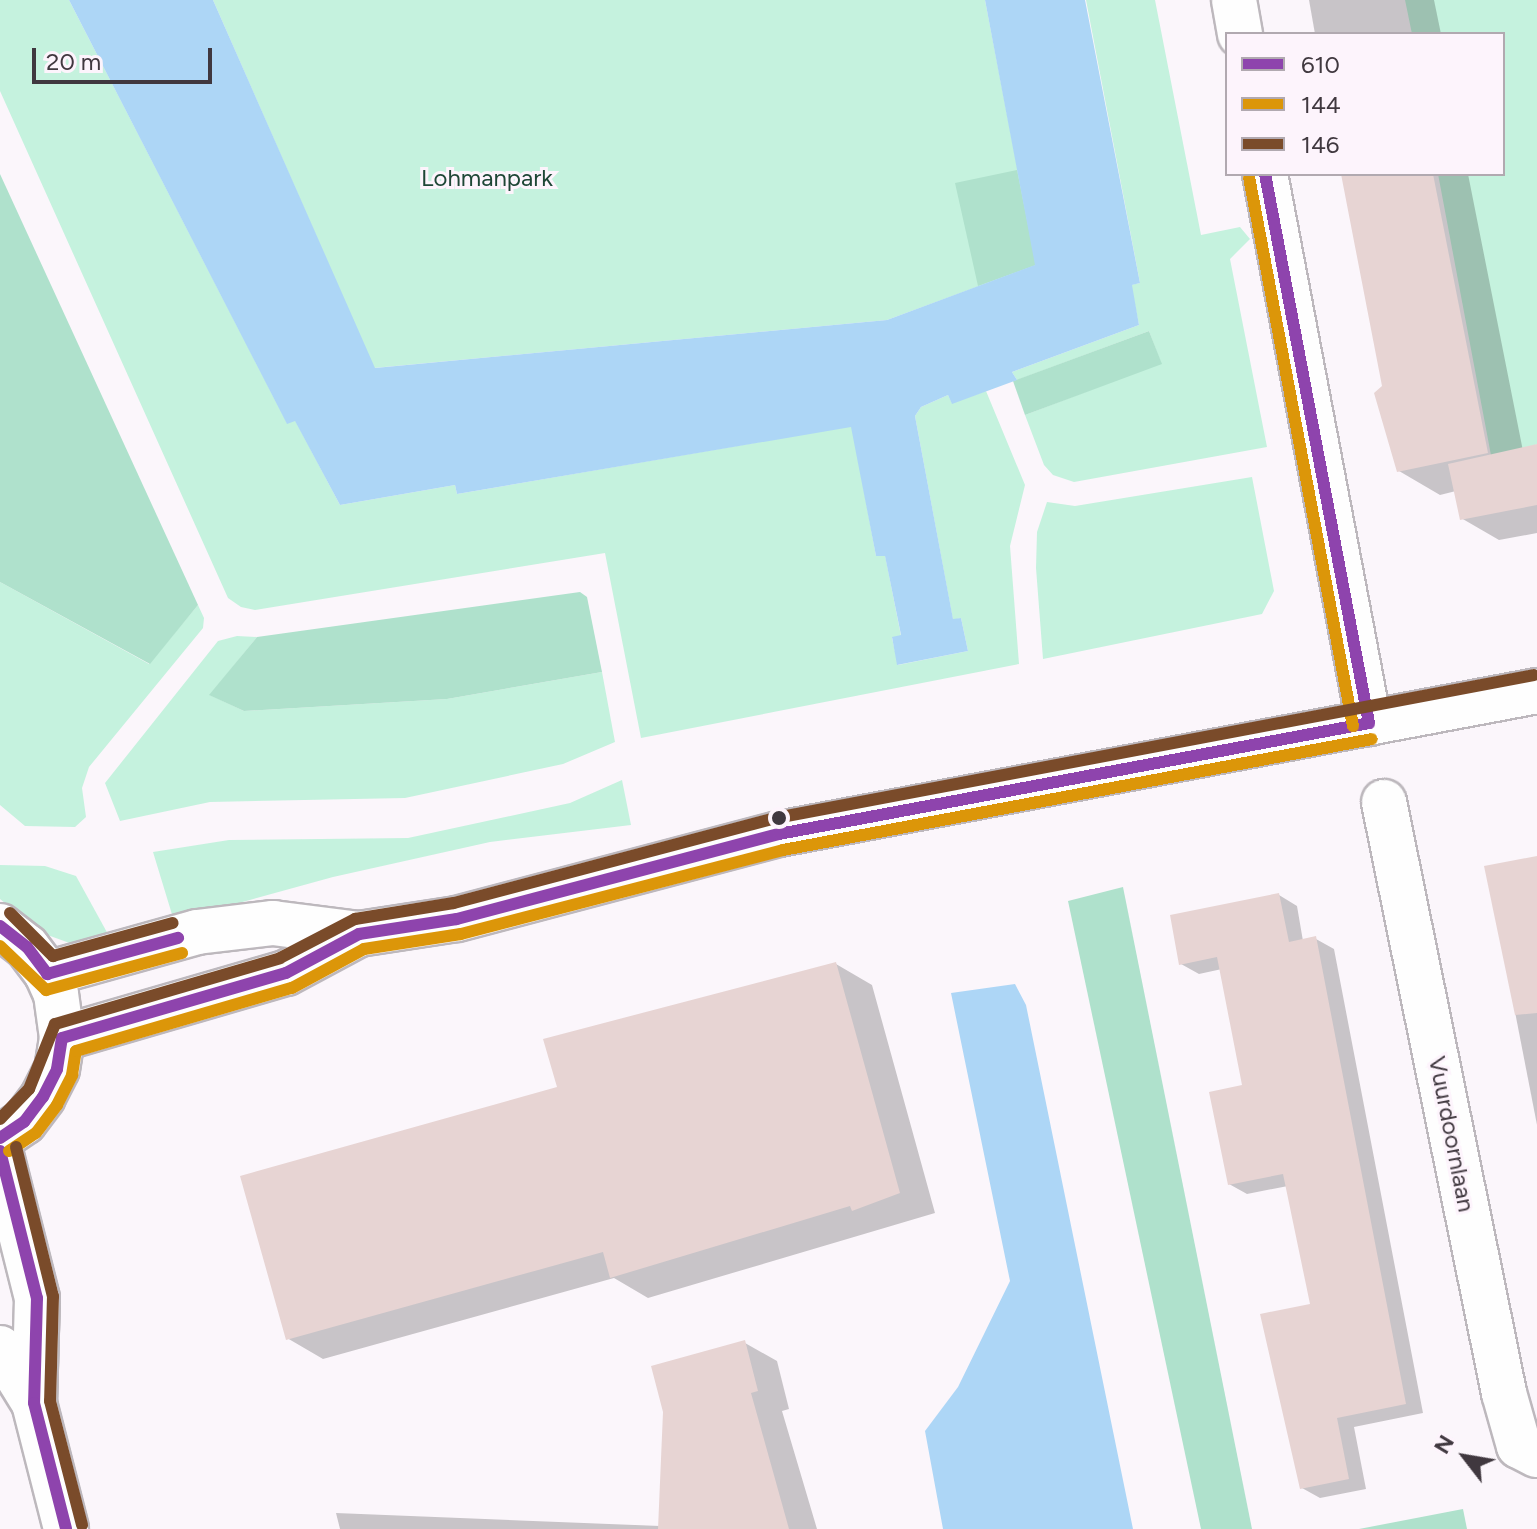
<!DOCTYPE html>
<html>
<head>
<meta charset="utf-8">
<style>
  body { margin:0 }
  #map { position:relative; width:1537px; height:1529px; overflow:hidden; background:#fbf6fb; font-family:Figtree,sans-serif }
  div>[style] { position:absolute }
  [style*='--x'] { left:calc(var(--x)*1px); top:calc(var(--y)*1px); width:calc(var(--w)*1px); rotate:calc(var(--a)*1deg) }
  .green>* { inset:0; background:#c5f2de }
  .forest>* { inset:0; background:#afe1cc }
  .water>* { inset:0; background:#add6f6 }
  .shadow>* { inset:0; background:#0003 }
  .building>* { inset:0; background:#e7d4d3 }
  .roads { filter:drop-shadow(2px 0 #bdb8bd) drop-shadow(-2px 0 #bdb8bd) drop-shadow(0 2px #bdb8bd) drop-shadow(0 -2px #bdb8bd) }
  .minor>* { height:44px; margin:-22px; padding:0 22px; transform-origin:22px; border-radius:22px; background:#fefefe }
  .bus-1>* { height:12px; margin:-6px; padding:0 6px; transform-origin:6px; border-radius:6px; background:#8e44ad }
  .bus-2>* { height:12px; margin:-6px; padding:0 6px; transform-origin:6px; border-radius:6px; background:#dc9609 }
  .bus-3>* { height:12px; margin:-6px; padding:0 6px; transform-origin:6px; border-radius:6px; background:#7a4b2a }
  .dots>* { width:22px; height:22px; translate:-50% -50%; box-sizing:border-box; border:4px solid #fdf4fc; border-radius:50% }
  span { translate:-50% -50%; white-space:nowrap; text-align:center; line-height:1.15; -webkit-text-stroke:6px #fdf4fc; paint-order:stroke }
  .park-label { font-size:24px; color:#1e4736 }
  .street-label { font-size:24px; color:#40383f }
  .legend { position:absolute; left:1225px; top:32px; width:280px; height:144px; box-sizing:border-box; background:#fdf4fc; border:2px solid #b1a9b0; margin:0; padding:10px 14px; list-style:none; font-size:24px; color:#40383f }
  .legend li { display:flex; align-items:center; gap:16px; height:40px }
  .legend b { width:40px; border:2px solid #b1a9b0 }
  .north { position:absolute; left:1425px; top:1417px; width:80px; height:80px; -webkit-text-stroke:6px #fdf4fc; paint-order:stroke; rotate:301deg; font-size:22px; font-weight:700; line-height:32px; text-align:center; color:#40383f }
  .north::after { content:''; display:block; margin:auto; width:28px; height:36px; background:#40383f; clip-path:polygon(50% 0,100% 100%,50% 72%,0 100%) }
  .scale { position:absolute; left:32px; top:48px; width:180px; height:36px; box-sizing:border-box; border:4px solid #40383f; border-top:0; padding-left:10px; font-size:24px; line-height:28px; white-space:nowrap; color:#40383f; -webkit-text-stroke:6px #fdf4fc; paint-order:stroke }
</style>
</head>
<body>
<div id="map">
  <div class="green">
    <i style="clip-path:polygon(0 0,69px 0,287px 423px,295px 420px,340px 505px,455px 485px,457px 494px,852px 426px,876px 556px,885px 555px,901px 636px,892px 638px,898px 665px,968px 651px,961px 618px,953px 620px,915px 416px,921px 407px,948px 395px,952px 403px,986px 391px,1025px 485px,1010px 546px,1019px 664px,641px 738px,605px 553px,255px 610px,241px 607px,228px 598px,0 91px)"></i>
    <i style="clip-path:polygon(213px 0,985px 0,1036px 265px,887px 320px,374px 368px)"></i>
    <i style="clip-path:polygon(1086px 0,1155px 0,1201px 235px,1240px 227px,1250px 239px,1230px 259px,1267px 447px,1074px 482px,1053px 475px,1044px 465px,1025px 415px,1161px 363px,1149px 331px,1017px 380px,1012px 372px,1139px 325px,1131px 285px,1140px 283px)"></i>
    <i style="clip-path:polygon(1405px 0,1537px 0,1537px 444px,1493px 466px,1438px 174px,1503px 174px,1503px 34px,1412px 34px)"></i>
    <i style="clip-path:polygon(1252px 477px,1274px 591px,1262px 614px,1043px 659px,1036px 568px,1037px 532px,1047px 502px,1075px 506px)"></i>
    <i style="clip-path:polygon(0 582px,149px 664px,198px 605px,204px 618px,203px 628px,89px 767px,82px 788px,86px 817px,75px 827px,25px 826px,0 805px)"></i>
    <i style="clip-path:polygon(237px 636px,257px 637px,210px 695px,244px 711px,447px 699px,602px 672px,615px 742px,563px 764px,405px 798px,210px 802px,120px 821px,105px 783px,218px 641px)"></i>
    <i style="clip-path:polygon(622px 780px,631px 825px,490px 842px,333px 877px,174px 921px,153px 852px,229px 840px,408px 838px,570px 803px)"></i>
    <i style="clip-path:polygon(0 865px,45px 866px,76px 876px,109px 936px,75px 945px,42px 933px,0 899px)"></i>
  </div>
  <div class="forest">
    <i style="clip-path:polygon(1017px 170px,1036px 265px,978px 286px,955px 183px)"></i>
    <i style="clip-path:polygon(0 174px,198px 605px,150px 664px,0 582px)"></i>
    <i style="clip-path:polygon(1149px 331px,1162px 364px,1025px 415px,1013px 381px)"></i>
    <i style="clip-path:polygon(580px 592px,587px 597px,602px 672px,447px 699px,244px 711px,209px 695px,257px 637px)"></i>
    <i style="clip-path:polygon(1123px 887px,1252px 1529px,1201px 1529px,1068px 901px)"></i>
    <i style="clip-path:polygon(1463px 1509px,1467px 1529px,1359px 1529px)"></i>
  </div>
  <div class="water">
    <i style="clip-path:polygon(69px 0,213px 0,375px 368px,887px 320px,1035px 265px,985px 0,1085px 0,1140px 283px,1132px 285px,1139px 325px,1012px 372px,1017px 380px,952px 404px,948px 395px,921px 407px,915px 416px,953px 619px,961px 618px,968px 651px,897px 665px,892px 637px,901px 635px,885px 556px,876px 556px,851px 427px,457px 494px,455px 485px,340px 505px,295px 421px,287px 424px)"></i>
    <i style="clip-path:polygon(1015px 984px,1026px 1005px,1133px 1529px,943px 1529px,925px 1431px,958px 1387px,1010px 1281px,951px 993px)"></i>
  </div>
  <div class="shadow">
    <i style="clip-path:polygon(1309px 0,1434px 0,1441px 34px,1315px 34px)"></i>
    <i style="clip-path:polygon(1343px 174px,1468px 174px,1523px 451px,1537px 448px,1537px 533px,1499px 540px,1461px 518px,1456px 491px,1440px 495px,1399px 471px)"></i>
    <i style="clip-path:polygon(1537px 858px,1537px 1125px,1487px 868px)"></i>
    <i style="clip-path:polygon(1279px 895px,1297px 906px,1303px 941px,1316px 939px,1334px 949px,1423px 1413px,1354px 1427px,1366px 1489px,1320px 1498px,1302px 1488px,1262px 1316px,1312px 1305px,1288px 1186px,1247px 1194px,1229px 1184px,1244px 1087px,1222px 969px,1199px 974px,1181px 964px)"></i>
    <i style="clip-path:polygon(836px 964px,872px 985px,935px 1213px,648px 1298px,614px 1278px,323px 1359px,287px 1338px,560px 1089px)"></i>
    <i style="clip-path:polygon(745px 1343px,777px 1361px,789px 1409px,782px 1411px,817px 1529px,340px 1529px,336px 1513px,660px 1526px)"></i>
  </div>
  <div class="building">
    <i style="clip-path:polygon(1341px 174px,1433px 174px,1488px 453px,1397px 472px,1374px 393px,1382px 386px)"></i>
    <i style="clip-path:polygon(1537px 444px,1537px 505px,1460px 520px,1448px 464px)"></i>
    <i style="clip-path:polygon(1537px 856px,1537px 1013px,1515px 1015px,1484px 866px)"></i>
    <i style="clip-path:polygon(1279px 893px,1289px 942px,1316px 936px,1406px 1404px,1337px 1418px,1349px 1479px,1300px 1489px,1260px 1314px,1310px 1304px,1283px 1174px,1228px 1185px,1209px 1092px,1242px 1085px,1217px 957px,1179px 965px,1170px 915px)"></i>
    <i style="clip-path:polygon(836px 962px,900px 1193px,852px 1211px,850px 1206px,610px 1278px,603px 1252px,286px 1340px,240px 1176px,557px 1087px,543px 1039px)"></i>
    <i style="clip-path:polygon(745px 1340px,758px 1391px,751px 1393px,789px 1529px,658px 1529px,663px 1412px,651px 1366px)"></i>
  </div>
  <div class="roads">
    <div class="minor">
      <i style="--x:1234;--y:0;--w:35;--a:80"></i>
      <i style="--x:1265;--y:174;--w:559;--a:79.27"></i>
      <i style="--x:1384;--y:802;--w:603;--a:78.52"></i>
      <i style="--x:1504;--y:1393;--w:55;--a:74.2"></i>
      <i style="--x:1519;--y:1446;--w:20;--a:27"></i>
      <i style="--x:0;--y:926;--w:34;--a:38"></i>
      <i style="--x:27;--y:947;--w:34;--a:53"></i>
      <i style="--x:47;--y:974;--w:22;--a:66"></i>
      <i style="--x:56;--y:994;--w:44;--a:82.2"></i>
      <i style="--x:62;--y:1038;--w:31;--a:99"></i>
      <i style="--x:57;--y:1069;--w:31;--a:117"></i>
      <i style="--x:43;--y:1097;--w:31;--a:127"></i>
      <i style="--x:24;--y:1122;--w:29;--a:146"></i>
      <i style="--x:47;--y:974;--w:156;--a:-15.6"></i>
      <i style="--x:197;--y:932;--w:77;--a:-6.8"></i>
      <i style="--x:273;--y:923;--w:87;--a:7.3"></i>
      <i style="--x:359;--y:934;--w:99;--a:-8.7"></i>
      <i style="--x:457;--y:919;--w:333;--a:-14.8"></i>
      <i style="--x:779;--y:834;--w:771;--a:-10.68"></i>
      <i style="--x:62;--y:1038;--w:233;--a:-16.2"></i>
      <i style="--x:286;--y:973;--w:83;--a:-28.1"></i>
      <i style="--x:0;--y:1151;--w:152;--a:75.9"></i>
      <i style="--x:37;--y:1298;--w:105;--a:91.6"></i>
      <i style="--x:34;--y:1403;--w:130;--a:75.7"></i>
      <i style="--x:0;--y:1348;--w:65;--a:58.3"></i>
    </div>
  </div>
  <div class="bus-1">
    <i style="--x:1265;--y:174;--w:559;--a:79.27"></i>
    <i style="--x:0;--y:926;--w:34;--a:38"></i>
    <i style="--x:27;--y:947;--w:34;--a:53"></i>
    <i style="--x:47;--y:974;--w:136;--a:-15.4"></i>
    <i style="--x:0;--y:1138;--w:29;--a:-34"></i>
    <i style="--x:24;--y:1122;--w:31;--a:-53"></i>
    <i style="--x:43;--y:1097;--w:31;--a:-63"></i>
    <i style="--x:57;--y:1069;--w:31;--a:-81"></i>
    <i style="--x:62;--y:1038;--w:233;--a:-16.2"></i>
    <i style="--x:286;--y:973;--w:83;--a:-28.1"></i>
    <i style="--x:359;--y:934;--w:99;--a:-8.7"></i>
    <i style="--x:457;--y:919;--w:333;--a:-14.8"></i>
    <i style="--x:779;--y:834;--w:600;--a:-10.65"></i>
    <i style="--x:0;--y:1151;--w:152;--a:75.9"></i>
    <i style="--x:37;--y:1298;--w:105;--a:91.6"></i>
    <i style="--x:34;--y:1403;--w:130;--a:75.7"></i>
  </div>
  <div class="bus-2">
    <i style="--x:1249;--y:177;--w:559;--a:79.27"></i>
    <i style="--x:0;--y:946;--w:64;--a:43.7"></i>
    <i style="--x:46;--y:990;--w:141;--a:-15.2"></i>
    <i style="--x:9;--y:1151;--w:32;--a:-34"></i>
    <i style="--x:36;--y:1133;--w:35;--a:-53"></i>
    <i style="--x:57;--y:1105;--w:34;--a:-63"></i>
    <i style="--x:72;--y:1075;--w:24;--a:-81"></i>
    <i style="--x:76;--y:1051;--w:225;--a:-16.3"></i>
    <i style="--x:292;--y:988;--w:82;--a:-28.4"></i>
    <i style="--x:364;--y:949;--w:98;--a:-8.8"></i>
    <i style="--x:461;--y:934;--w:333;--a:-14.6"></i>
    <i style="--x:783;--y:850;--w:599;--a:-10.67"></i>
  </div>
  <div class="bus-3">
    <i style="--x:10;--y:913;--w:61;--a:45"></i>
    <i style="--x:53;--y:956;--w:124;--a:-15.4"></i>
    <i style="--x:0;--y:1119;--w:42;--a:-46"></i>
    <i style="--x:29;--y:1089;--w:70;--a:-68.2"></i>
    <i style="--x:55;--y:1024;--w:234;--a:-16.3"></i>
    <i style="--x:280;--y:958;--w:85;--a:-27.5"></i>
    <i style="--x:355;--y:919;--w:100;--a:-9.2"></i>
    <i style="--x:454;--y:903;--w:333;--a:-14.8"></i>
    <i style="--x:776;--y:818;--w:771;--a:-10.68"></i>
    <i style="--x:16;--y:1147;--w:154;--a:76.1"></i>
    <i style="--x:53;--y:1296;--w:105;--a:91.6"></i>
    <i style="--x:50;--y:1401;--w:128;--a:75.5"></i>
  </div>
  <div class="dots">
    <i style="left:779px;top:818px;background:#40383f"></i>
  </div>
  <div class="park-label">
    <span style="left:487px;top:178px">Lohmanpark</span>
  </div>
  <div class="street-label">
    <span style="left:1452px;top:1134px;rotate:79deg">Vuurdoornlaan</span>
  </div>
  <ul class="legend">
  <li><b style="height:10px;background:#8e44ad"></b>610</li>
  <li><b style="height:10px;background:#dc9609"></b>144</li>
  <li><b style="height:10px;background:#7a4b2a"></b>146</li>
  </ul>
  <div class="north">N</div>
  <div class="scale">20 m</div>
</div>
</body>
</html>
